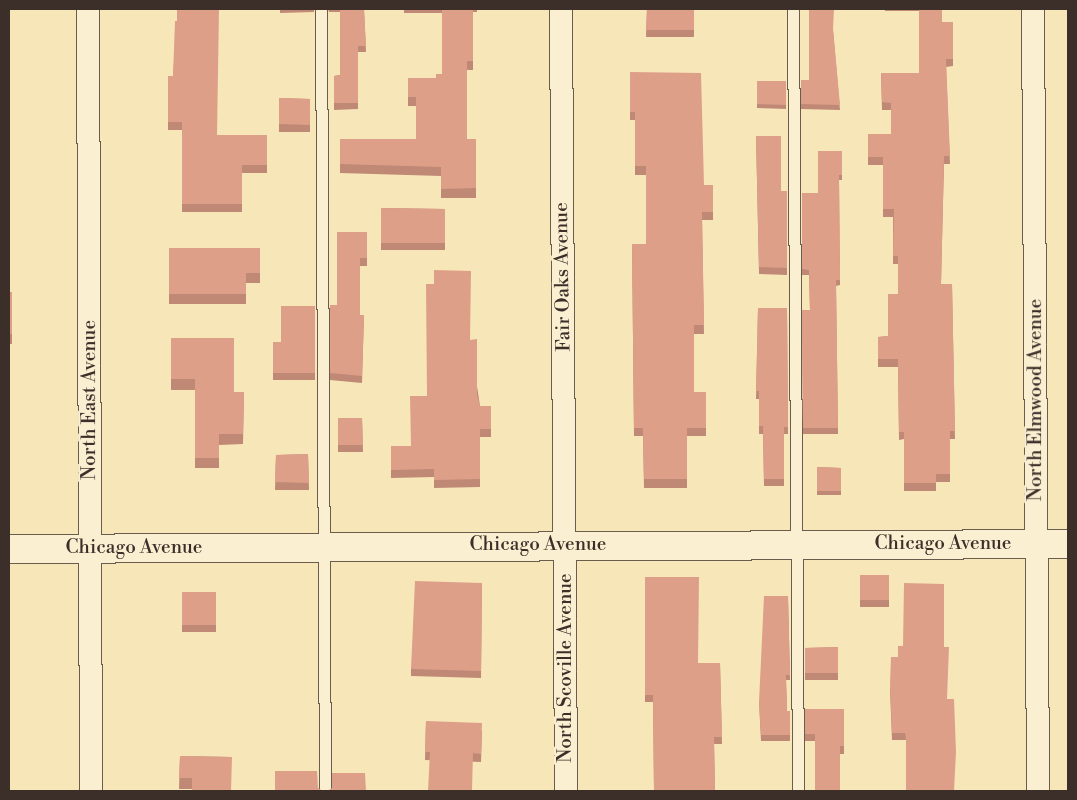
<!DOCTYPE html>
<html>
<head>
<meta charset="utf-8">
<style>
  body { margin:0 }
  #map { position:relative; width:1077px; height:800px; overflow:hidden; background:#f7e6b8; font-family:"Libre Bodoni",serif }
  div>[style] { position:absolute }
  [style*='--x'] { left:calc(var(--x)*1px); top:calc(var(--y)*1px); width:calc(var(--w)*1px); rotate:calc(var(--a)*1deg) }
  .roads { filter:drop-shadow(1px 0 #6b5d4e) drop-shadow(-1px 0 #6b5d4e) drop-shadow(0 1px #6b5d4e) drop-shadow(0 -1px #6b5d4e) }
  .lane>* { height:11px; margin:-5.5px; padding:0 5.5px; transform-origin:5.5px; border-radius:5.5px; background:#faefd1 }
  .street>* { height:22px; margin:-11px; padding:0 11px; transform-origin:11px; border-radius:11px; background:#faefd1 }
  .secondary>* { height:28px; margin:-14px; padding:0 14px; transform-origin:14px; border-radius:14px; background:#faefd1 }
  .wall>* { inset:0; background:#bf8976 }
  .building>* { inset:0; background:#de9f89 }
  span { translate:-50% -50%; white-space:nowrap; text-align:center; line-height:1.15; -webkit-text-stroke:4px #faefd1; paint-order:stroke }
  .street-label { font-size:19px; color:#3c2f2a }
  .frame { position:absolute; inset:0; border:10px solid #3c2f2a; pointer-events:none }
</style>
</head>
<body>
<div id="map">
  <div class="roads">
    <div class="lane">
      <i style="--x:321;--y:9;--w:782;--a:89.71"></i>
      <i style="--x:793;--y:9;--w:782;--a:89.63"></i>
    </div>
    <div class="street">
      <i style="--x:88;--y:9;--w:782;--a:89.78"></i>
      <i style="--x:561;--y:9;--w:782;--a:89.63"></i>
      <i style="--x:1033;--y:9;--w:782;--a:89.63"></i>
    </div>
    <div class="secondary">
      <i style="--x:9;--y:549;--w:1059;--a:-0.27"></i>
    </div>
  </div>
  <div class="wall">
    <i style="clip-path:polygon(280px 9px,314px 9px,314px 12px,280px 13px)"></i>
    <i style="clip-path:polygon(328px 9px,364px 9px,366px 52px,358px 52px,358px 109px,334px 110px,334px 76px,340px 75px,340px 12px,329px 12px)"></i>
    <i style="clip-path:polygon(404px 9px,477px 9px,477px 12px,473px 12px,473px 70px,467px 70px,467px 139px,476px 139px,476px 198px,441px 198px,441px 176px,340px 173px,340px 139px,416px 139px,416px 106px,408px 106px,408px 78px,436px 78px,442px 74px,442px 13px,404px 13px)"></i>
    <i style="clip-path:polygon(647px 9px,694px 9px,694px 37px,646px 37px)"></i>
    <i style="clip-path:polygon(885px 9px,942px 9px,942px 22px,953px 22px,953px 66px,946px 67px,950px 164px,944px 164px,941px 284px,952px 284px,955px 439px,950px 439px,950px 482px,936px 482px,936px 491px,904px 491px,904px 439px,899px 440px,898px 367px,878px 367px,878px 337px,888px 336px,898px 294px,898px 264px,893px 264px,893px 217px,883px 217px,883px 165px,868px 165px,868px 134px,891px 134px,891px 110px,882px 110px,881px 73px,919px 73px,919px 11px,885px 11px)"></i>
    <i style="clip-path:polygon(177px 21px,217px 135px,267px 135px,267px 173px,242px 173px,242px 212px,182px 212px,182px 130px,168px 130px,168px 76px,173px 76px)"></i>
    <i style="clip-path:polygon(833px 30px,840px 110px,801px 109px,801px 80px,809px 80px)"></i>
    <i style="clip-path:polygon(630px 72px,704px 185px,713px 185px,713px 220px,702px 220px,704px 334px,694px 334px,694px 392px,706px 392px,706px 436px,687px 436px,687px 488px,644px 488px,643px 436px,634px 436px,632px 244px,646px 244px,646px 175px,635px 175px,635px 120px,630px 120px)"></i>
    <i style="clip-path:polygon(757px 81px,786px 81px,786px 109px,757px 108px)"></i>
    <i style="clip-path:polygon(279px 98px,310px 99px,310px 132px,279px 132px)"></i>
    <i style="clip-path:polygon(756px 136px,781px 191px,787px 191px,787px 275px,759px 274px)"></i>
    <i style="clip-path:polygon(842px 151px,842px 180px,839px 180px,840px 285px,836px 286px,838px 434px,803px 434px,802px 310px,810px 310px,809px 275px,802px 275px,802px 193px,818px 193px)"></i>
    <i style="clip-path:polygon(381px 208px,445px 209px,445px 250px,381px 250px)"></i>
    <i style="clip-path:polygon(367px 232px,367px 266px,360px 266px,360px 315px,364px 315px,362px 383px,330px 380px,330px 305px,337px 305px)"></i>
    <i style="clip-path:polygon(169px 248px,260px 248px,260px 283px,246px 283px,246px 304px,169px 304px)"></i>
    <i style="clip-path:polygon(9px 292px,12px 292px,12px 344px,9px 344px)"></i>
    <i style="clip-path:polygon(315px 306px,315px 380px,273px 380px,273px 342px,281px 342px)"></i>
    <i style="clip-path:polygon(758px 308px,787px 308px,788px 434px,784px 434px,784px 486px,764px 486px,763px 434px,759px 434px,759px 399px,756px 399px)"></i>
    <i style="clip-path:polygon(171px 338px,234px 392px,244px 392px,243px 444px,219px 445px,219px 468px,195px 468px,195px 390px,171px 390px)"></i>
    <i style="clip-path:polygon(470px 340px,480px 406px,491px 406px,491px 437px,480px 437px,480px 487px,434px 488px,434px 477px,391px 478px,391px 446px,411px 446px,427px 396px)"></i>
    <i style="clip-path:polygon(338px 418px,362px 418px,363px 452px,338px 452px)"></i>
    <i style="clip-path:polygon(308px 454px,309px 490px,275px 490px,276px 455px)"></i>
    <i style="clip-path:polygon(817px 467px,841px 468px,841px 495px,817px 495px)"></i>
    <i style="clip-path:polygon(860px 575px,889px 575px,889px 607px,860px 607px)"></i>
    <i style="clip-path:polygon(645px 577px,698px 663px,720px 663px,722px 744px,714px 744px,715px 791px,654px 791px,653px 702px,645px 702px)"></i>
    <i style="clip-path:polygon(482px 583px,481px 678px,411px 676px,411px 669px)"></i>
    <i style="clip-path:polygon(182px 592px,216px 592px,216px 632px,182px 632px)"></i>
    <i style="clip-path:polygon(788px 596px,790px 680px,786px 680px,787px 711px,790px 711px,790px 741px,761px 741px,759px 702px)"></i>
    <i style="clip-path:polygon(903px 646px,906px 740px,892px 740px,890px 690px,898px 657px)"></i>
    <i style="clip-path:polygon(838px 647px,838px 680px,805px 680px,805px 648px)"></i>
    <i style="clip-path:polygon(805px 709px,844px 709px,844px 754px,840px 754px,815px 741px,805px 741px)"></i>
    <i style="clip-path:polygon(426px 721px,482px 731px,481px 762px,425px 760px)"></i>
    <i style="clip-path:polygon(180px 756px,232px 757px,192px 789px,179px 789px)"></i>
  </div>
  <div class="building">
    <i style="clip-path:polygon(177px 9px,219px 9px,217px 135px,267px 135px,267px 165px,242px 165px,242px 204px,182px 204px,182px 122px,168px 122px,168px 76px,173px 76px,175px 21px,177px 21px)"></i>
    <i style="clip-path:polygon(340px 9px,364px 9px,366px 46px,358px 46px,358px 103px,334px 103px,334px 76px,340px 75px)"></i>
    <i style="clip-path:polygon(442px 9px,473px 9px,473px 61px,467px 61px,467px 139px,476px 139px,476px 188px,441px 189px,441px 167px,340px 164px,340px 139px,416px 139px,416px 97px,408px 97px,408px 78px,436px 78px,436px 74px,442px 74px)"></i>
    <i style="clip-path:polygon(647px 9px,694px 9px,694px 30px,646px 30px)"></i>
    <i style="clip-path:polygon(809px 9px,834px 9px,833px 29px,840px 105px,801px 104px,801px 80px,809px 80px)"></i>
    <i style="clip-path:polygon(919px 9px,942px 9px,942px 22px,953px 22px,953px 59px,946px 59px,950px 156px,944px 156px,941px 284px,952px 284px,955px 431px,950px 431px,950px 474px,936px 474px,936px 483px,904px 483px,904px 432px,899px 432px,898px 359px,878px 359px,878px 337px,888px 336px,888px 294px,898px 294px,898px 256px,893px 256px,894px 209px,883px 209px,883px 157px,868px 157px,868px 134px,891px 134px,891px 103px,882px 102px,881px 73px,919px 73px)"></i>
    <i style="clip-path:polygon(630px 72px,701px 73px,704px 185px,713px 185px,713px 212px,702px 212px,704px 325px,694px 325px,694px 392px,706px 392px,706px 428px,687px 428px,687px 479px,644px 479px,643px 428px,634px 428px,632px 244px,646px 244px,646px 166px,635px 166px,635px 112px,630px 112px)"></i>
    <i style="clip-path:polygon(757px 81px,786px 81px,786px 105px,757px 104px)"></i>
    <i style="clip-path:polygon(279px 98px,310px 99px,310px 125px,279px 124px)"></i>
    <i style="clip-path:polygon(756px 136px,781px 136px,781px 191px,787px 191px,787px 268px,759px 267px)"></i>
    <i style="clip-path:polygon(818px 151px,842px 151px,842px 175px,839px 175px,840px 280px,836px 280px,838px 428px,803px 428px,802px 310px,810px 310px,809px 270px,802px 269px,802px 193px,818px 193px)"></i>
    <i style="clip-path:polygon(381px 208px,445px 209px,445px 243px,381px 243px)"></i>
    <i style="clip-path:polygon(337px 232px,367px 232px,367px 258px,360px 258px,360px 315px,364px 315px,362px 376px,330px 373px,330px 305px,337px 305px)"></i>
    <i style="clip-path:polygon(169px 248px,260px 248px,260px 273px,246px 273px,246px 294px,169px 294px)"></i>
    <i style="clip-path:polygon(434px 270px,471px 271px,470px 340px,477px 339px,477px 395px,480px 406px,491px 406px,491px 429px,480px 429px,480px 479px,434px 480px,434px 469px,391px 470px,391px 446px,411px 446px,410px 396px,427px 396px,426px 284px,434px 284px)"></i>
    <i style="clip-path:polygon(9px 292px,12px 292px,12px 334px,9px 334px)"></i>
    <i style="clip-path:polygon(281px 306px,315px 306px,315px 373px,273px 373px,273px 342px,281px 342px)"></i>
    <i style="clip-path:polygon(758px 308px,787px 308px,788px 427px,784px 427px,784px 479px,764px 479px,763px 426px,759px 426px,759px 391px,756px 391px)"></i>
    <i style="clip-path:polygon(171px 338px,234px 338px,234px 392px,244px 392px,243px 434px,219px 434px,219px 458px,195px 458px,195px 379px,171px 379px)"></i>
    <i style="clip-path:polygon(338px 418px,362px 418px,363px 445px,338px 445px)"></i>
    <i style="clip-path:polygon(308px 454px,309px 483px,275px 482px,276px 455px)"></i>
    <i style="clip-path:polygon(817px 467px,841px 468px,841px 491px,817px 491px)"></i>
    <i style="clip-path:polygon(860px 575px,889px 575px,889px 600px,860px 600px)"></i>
    <i style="clip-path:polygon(645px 577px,699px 577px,698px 663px,720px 663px,722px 737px,714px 737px,715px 790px,654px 791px,653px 695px,645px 695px)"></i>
    <i style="clip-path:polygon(415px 581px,482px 583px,481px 671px,411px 669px)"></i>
    <i style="clip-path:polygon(904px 583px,944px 584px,944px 647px,949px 647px,947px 699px,954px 699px,956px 752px,954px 791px,906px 791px,906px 733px,892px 733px,890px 683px,891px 657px,898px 657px,898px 646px,903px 646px)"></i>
    <i style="clip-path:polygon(182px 592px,216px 592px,216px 625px,182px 625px)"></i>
    <i style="clip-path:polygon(764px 596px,788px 596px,790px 675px,786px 675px,787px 711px,790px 711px,790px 735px,761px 735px,759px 702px)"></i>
    <i style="clip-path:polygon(838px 647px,838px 673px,805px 673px,805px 648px)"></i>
    <i style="clip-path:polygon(805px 709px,844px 709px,844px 746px,840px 746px,840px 791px,815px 791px,815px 734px,805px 734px)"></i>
    <i style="clip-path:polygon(426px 721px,482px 723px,481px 754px,473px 753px,472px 791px,428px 791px,430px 752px,425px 752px)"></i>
    <i style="clip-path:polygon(180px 756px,232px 757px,231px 791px,192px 791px,192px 778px,179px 778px)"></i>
    <i style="clip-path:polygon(275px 771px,317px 771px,318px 788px,323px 791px,275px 791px)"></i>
    <i style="clip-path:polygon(332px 773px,365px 773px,366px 791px,327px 791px,332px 788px)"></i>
  </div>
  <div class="street-label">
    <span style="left:563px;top:277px;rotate:-91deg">Fair Oaks Avenue</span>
    <span style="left:90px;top:400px;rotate:-90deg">North East Avenue</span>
    <span style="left:1036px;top:400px;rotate:-90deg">North Elmwood Avenue</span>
    <span style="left:943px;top:544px">Chicago Avenue</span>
    <span style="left:538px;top:545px">Chicago Avenue</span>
    <span style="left:134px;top:548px">Chicago Avenue</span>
    <span style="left:566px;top:668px;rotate:-90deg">North Scoville Avenue</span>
  </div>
  <div class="frame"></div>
</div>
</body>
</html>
